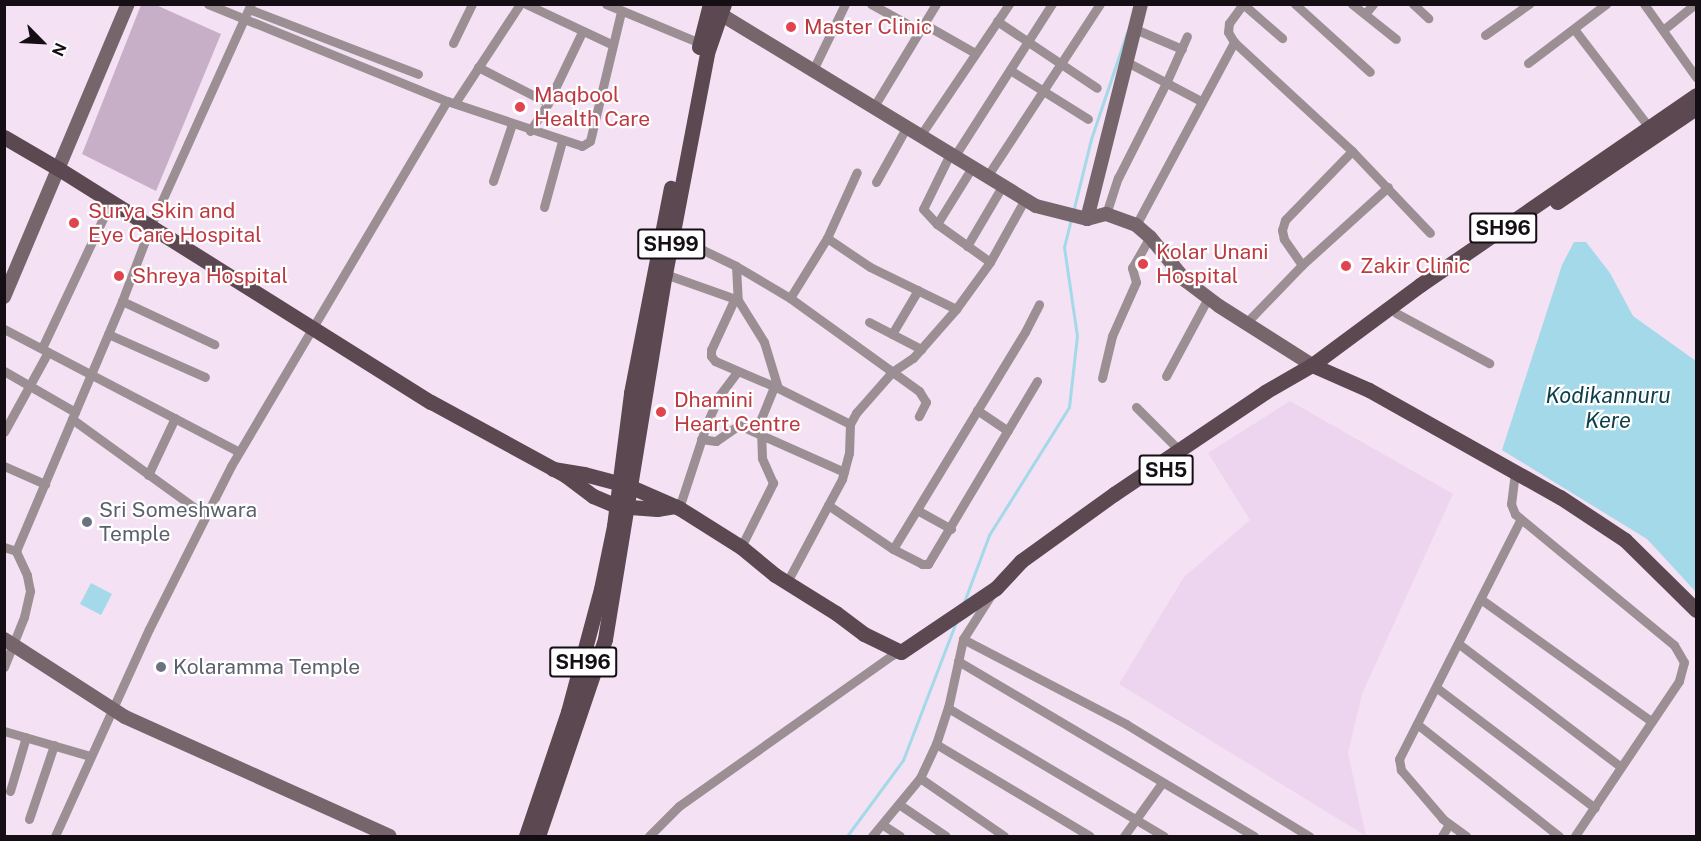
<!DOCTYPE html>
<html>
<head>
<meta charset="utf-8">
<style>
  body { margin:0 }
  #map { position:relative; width:1701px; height:841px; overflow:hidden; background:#f4e1f4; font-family:"Public Sans",sans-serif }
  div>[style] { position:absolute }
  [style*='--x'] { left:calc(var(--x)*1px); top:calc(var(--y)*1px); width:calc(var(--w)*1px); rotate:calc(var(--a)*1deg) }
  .built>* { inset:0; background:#eed5ef }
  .green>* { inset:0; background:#c7b0c7 }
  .water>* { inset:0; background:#a3d9e8 }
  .stream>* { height:3px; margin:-1.5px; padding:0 1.5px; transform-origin:1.5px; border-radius:1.5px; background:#a3d9e8 }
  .street>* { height:9px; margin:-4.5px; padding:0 4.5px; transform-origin:4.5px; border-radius:4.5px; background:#9b8f94 }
  .secondary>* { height:14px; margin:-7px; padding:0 7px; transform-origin:7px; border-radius:7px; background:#76666c }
  .primary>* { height:15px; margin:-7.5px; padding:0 7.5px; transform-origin:7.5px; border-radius:7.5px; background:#5b4850 }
  .dots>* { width:16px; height:16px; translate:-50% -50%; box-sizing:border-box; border:3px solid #fff; border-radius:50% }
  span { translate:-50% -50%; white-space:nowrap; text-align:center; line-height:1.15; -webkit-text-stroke:4.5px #fff; paint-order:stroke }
  .shield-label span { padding:2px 4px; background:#fff; border:2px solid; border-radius:4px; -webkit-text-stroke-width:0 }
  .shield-label { font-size:20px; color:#150f15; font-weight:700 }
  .health-label { font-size:21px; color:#be3a42 }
  .left { translate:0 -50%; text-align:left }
  .worship-label { font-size:21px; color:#5b616d }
  .water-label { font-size:22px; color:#0d3e49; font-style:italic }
  .frame { position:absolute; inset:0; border:6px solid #150f15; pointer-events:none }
  .north { position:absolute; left:12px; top:12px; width:60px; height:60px; -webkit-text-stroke:4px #fff; paint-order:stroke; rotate:114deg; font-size:16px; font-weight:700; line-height:24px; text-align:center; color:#150f15 }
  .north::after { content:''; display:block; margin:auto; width:21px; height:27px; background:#150f15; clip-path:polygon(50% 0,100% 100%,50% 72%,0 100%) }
</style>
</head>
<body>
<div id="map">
  <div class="built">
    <i style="clip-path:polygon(1290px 401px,1453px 494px,1362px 694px,1348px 753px,1366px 836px,1119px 684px,1184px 577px,1250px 520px,1208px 453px)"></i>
  </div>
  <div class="green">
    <i style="clip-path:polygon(141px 5px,156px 5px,221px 34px,156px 191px,82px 154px)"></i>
  </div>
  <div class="water">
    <i style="clip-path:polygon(1574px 242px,1586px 242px,1610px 273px,1633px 316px,1696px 361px,1696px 592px,1647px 539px,1502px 450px,1562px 265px)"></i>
    <i style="clip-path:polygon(91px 583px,112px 594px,101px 615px,80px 604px)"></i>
  </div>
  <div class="stream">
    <i style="--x:1073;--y:212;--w:75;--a:-76.1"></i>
    <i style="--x:1091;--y:139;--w:113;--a:-71.4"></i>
    <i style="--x:964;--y:602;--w:72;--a:-69.5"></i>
    <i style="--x:989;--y:535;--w:151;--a:-58"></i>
    <i style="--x:1069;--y:407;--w:71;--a:-83.6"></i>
    <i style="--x:1077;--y:336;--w:90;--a:-98.3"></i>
    <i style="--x:1064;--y:247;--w:30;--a:-76"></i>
    <i style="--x:847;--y:836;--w:94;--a:-53.6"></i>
    <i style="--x:903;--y:760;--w:148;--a:-69"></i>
  </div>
  <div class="street">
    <i style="--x:208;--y:4;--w:258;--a:22.1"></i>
    <i style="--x:447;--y:101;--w:142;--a:18.4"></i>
    <i style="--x:582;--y:146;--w:9;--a:-32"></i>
    <i style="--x:590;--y:141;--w:133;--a:-76.5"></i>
    <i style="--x:526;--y:4;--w:96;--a:25.2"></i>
    <i style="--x:606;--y:4;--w:102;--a:22.5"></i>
    <i style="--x:871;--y:4;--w:56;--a:28.9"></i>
    <i style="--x:1243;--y:4;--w:24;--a:126"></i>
    <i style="--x:1229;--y:23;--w:9;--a:96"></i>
    <i style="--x:1228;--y:32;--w:12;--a:59"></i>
    <i style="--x:1234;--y:42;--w:161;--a:42.7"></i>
    <i style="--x:1352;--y:151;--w:113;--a:46.4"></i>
    <i style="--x:1243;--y:4;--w:52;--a:41.1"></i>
    <i style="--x:1295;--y:4;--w:101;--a:42.2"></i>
    <i style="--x:1352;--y:4;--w:56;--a:38.5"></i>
    <i style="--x:1413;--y:4;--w:21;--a:43"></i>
    <i style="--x:1644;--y:4;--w:90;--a:54.5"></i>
    <i style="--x:249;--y:9;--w:181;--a:21"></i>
    <i style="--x:1365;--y:14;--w:13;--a:-51"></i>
    <i style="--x:997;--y:21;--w:120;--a:33.8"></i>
    <i style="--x:924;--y:24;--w:59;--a:29.6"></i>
    <i style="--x:1135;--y:29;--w:51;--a:23.1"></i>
    <i style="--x:1574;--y:29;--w:123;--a:52.6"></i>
    <i style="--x:1663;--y:30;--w:41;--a:-39.1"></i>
    <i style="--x:1485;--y:35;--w:54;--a:-35.2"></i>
    <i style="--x:453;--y:43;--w:43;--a:-64"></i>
    <i style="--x:1127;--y:62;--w:84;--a:27.8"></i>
    <i style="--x:1528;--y:63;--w:98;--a:-37.1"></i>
    <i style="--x:478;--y:67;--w:79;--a:27.2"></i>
    <i style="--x:813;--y:70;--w:73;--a:-64.1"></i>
    <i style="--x:1010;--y:70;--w:92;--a:32.1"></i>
    <i style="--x:455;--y:103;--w:118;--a:-56.7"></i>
    <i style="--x:873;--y:108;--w:122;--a:-58.8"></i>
    <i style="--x:530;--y:131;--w:33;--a:-57"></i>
    <i style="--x:548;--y:103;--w:79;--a:-64.4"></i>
    <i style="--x:920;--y:136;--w:159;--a:-56"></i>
    <i style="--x:950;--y:154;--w:61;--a:116.1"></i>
    <i style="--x:923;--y:209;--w:21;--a:47"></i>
    <i style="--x:937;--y:224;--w:65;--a:35.6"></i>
    <i style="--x:954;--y:157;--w:182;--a:-57.4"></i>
    <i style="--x:988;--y:175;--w:204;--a:-56.8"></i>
    <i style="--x:493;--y:181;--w:60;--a:-71.6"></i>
    <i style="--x:876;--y:182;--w:62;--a:-60.9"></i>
    <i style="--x:544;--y:207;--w:68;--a:-74.7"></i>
    <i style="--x:1106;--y:214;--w:38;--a:-72"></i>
    <i style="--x:1118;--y:178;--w:109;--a:-63.2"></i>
    <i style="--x:1167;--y:81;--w:49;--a:-66"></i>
    <i style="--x:937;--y:224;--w:68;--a:-58.2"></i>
    <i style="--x:1136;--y:225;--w:208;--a:-61.8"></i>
    <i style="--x:672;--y:235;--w:71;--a:25.8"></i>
    <i style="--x:736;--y:266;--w:63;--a:30.7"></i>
    <i style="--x:790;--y:298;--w:159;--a:35.8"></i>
    <i style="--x:919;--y:391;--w:13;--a:58"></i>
    <i style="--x:926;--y:402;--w:16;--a:117"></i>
    <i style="--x:827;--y:238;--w:52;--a:34"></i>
    <i style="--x:870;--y:267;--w:96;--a:26"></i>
    <i style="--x:967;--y:246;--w:71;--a:-59.5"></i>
    <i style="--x:1302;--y:265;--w:32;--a:-125"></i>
    <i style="--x:1284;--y:239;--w:9;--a:-103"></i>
    <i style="--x:1282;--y:230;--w:10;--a:-73"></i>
    <i style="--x:1285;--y:220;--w:96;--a:-45.8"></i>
    <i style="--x:736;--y:266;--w:34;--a:87"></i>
    <i style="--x:738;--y:300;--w:49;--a:58.2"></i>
    <i style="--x:764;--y:342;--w:48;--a:73.1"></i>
    <i style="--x:778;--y:388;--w:80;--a:26.6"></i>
    <i style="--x:665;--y:274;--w:77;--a:19.6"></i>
    <i style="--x:735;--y:298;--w:57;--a:114.8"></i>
    <i style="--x:711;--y:350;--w:6;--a:90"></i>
    <i style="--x:711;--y:356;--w:6;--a:51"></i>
    <i style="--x:715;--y:361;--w:69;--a:23.2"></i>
    <i style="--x:790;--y:298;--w:70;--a:-58.3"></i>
    <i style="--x:827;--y:238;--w:72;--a:-65.6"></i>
    <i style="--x:122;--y:301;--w:102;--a:25.1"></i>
    <i style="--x:1396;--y:313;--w:106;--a:28.3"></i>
    <i style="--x:869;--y:322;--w:59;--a:27.4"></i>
    <i style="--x:1247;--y:322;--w:79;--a:-46"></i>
    <i style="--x:1302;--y:265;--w:116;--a:-42.2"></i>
    <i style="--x:4;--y:329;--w:265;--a:27.6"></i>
    <i style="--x:108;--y:334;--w:106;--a:23.9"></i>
    <i style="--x:892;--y:334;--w:51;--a:-59.4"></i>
    <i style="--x:42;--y:348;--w:150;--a:-64.8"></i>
    <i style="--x:4;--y:371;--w:82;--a:30"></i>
    <i style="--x:1166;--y:376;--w:89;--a:-61.7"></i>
    <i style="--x:1102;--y:378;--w:43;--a:-76.6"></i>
    <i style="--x:1112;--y:336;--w:59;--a:-66"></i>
    <i style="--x:1136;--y:282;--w:15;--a:-106"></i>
    <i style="--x:1132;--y:268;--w:36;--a:-60"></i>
    <i style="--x:1136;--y:407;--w:61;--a:45"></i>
    <i style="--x:977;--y:410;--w:37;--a:34"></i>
    <i style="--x:72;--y:419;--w:165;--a:35.9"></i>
    <i style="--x:756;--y:431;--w:48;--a:-67.8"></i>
    <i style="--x:4;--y:432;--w:91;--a:-61.2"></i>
    <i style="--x:701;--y:439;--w:15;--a:8"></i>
    <i style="--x:716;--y:441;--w:28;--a:-35"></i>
    <i style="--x:739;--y:425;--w:115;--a:24.1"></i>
    <i style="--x:4;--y:466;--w:45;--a:23.7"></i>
    <i style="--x:1515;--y:472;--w:32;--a:97"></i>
    <i style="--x:1511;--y:504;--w:11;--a:68"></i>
    <i style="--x:1515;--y:514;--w:206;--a:39.5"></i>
    <i style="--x:1674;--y:645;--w:20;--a:60"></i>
    <i style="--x:1684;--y:662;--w:20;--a:105"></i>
    <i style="--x:1679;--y:681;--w:187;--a:123.9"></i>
    <i style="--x:148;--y:475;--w:63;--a:-64.7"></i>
    <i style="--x:828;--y:505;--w:78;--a:34.1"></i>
    <i style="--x:893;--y:549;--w:33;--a:27"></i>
    <i style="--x:922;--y:564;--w:6;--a:0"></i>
    <i style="--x:928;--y:564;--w:213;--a:-59.2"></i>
    <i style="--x:679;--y:508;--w:89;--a:-71.8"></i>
    <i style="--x:707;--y:423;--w:30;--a:-66"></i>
    <i style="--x:719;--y:396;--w:31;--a:-53"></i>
    <i style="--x:917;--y:510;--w:39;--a:29"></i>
    <i style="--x:4;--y:547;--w:13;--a:18"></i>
    <i style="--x:16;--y:551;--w:272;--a:-67"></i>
    <i style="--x:122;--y:301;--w:81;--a:-69.1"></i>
    <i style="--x:151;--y:225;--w:243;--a:-65.7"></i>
    <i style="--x:741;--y:547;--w:72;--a:-63.4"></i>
    <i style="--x:773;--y:483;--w:27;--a:-114"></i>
    <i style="--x:762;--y:458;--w:25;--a:-92"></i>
    <i style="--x:893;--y:549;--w:254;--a:-58.7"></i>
    <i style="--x:1025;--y:332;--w:31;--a:-63"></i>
    <i style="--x:787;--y:582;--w:117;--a:-61.9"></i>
    <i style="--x:842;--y:479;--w:27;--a:-75"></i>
    <i style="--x:849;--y:453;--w:29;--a:-88"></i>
    <i style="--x:850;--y:424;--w:13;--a:-61"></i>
    <i style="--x:856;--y:413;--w:55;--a:-48.7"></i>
    <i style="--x:892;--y:372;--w:25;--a:-34"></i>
    <i style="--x:913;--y:358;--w:65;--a:-48.7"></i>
    <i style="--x:956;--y:309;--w:58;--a:-54.1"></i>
    <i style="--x:990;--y:262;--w:72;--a:-60.9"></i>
    <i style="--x:1482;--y:600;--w:208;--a:35.6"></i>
    <i style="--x:963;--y:639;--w:184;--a:27.5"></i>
    <i style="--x:1126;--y:724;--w:215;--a:31.5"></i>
    <i style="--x:1459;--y:644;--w:203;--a:37.2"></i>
    <i style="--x:958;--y:661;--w:344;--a:30.6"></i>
    <i style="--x:4;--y:667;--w:54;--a:-68.2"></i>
    <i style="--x:24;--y:617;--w:27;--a:-77"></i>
    <i style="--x:30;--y:591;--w:16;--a:-101"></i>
    <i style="--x:27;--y:575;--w:26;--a:-115"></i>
    <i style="--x:1437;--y:688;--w:198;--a:37.2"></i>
    <i style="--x:948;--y:708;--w:251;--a:30.7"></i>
    <i style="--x:1417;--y:724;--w:181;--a:38.3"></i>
    <i style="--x:4;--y:731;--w:90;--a:16.2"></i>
    <i style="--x:936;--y:744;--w:179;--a:30.9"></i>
    <i style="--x:920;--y:778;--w:102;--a:34.6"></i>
    <i style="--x:10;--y:791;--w:56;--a:-73.5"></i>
    <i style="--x:900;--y:805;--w:55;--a:34"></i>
    <i style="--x:29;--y:819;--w:78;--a:-71.3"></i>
    <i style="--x:883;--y:825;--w:20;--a:33"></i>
    <i style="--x:55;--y:836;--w:227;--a:-65.6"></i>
    <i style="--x:149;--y:629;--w:182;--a:-63.3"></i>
    <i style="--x:231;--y:466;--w:424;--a:-59.4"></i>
    <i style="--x:649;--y:836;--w:42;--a:-45"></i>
    <i style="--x:679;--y:806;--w:261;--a:-35.3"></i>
    <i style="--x:892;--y:655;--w:9;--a:-18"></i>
    <i style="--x:872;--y:836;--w:75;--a:-50.4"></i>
    <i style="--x:920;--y:778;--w:38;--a:-65"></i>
    <i style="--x:936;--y:744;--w:38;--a:-72"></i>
    <i style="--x:948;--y:708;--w:71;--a:-77.7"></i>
    <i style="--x:963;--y:639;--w:52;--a:-57.5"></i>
    <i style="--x:1124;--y:836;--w:65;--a:-54.4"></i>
    <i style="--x:1442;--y:836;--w:14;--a:-60"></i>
    <i style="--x:1466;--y:836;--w:29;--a:-144"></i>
    <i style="--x:1443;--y:819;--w:65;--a:-130.6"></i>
    <i style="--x:1401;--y:770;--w:11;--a:-100"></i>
    <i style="--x:1399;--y:759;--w:268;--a:-63.1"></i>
  </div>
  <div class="secondary">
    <i style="--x:712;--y:9;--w:379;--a:31.3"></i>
    <i style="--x:1036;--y:206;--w:53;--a:14.3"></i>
    <i style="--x:1087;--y:219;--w:20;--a:-15"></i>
    <i style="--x:1106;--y:214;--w:32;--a:20"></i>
    <i style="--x:1136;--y:225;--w:18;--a:41"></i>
    <i style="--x:1150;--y:237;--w:57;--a:50.7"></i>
    <i style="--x:1186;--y:281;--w:41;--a:37.1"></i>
    <i style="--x:1219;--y:306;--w:110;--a:32.4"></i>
    <i style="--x:1087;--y:219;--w:222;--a:-75.9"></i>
    <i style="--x:4;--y:297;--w:318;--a:-67.1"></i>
    <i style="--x:4;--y:639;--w:144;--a:32.8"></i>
    <i style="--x:125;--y:717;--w:290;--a:24.2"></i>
  </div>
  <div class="primary">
    <i style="--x:699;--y:47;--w:44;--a:-75.7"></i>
    <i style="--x:4;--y:137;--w:64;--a:30.2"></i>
    <i style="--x:59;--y:169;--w:439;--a:32.1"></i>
    <i style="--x:431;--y:402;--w:153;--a:28.6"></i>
    <i style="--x:565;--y:475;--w:35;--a:37"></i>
    <i style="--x:593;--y:496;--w:25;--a:23"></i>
    <i style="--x:616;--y:506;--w:41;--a:4.2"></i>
    <i style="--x:657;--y:509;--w:18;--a:-9"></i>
    <i style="--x:1557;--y:202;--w:168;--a:-34.1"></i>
    <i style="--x:1312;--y:365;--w:62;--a:23.7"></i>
    <i style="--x:1369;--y:390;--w:219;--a:29.3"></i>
    <i style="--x:1560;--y:497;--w:78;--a:33.5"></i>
    <i style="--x:1625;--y:540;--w:100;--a:44.6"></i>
    <i style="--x:553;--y:469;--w:31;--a:9"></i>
    <i style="--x:584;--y:474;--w:47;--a:14.9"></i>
    <i style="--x:629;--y:486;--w:55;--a:23.7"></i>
    <i style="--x:679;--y:508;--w:73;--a:32.2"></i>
    <i style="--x:741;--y:547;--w:44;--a:39.5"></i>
    <i style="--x:775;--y:575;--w:72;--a:31.9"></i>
    <i style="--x:836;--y:613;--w:35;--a:37"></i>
    <i style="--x:864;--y:634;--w:41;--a:25.9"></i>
    <i style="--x:901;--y:652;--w:115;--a:-34"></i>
    <i style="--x:996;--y:588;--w:37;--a:-47"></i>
    <i style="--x:1021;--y:561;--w:115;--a:-35.8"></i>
    <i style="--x:1114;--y:494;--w:182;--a:-34"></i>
    <i style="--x:1265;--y:392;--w:54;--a:-29.9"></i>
    <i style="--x:1312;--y:365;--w:134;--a:-36.5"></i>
    <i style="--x:1420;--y:285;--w:335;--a:-34.5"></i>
    <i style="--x:526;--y:836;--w:131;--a:-71.3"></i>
    <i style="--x:568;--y:712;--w:127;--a:-75"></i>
    <i style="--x:601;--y:589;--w:64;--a:-78.3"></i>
    <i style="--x:614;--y:526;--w:134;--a:-82.7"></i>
    <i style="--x:631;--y:393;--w:209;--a:-79"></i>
    <i style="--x:538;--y:836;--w:208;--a:-71.2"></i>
    <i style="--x:605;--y:639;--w:370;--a:-80.7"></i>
    <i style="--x:665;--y:274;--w:225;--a:-79.2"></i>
    <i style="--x:707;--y:53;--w:52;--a:-70.9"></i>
  </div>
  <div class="dots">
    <i style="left:791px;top:27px;background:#e0444e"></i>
    <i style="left:520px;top:107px;background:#e0444e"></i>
    <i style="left:74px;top:223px;background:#e0444e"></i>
    <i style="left:1143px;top:264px;background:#e0444e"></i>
    <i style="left:1346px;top:266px;background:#e0444e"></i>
    <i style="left:119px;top:276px;background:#e0444e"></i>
    <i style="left:661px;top:412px;background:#e0444e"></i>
    <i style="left:87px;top:522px;background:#6b7280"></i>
    <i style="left:161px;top:667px;background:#6b7280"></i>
  </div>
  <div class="shield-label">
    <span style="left:1503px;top:228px">SH96</span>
    <span style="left:671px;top:244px">SH99</span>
    <span style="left:1166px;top:470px">SH5</span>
    <span style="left:583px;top:662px">SH96</span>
  </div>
  <div class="health-label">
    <span class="left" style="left:804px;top:27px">Master Clinic</span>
    <span class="left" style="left:534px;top:107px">Maqbool<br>Health Care</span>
    <span class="left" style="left:88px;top:223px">Surya Skin and<br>Eye Care Hospital</span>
    <span class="left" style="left:1156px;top:264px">Kolar Unani<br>Hospital</span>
    <span class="left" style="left:1360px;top:266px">Zakir Clinic</span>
    <span class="left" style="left:132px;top:276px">Shreya Hospital</span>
    <span class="left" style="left:674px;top:412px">Dhamini<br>Heart Centre</span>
  </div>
  <div class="worship-label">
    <span class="left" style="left:99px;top:522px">Sri Someshwara<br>Temple</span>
    <span class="left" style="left:173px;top:667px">Kolaramma Temple</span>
  </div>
  <div class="water-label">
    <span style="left:1608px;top:408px">Kodikannuru<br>Kere</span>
  </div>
  <div class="frame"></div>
  <div class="north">N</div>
</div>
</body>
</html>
